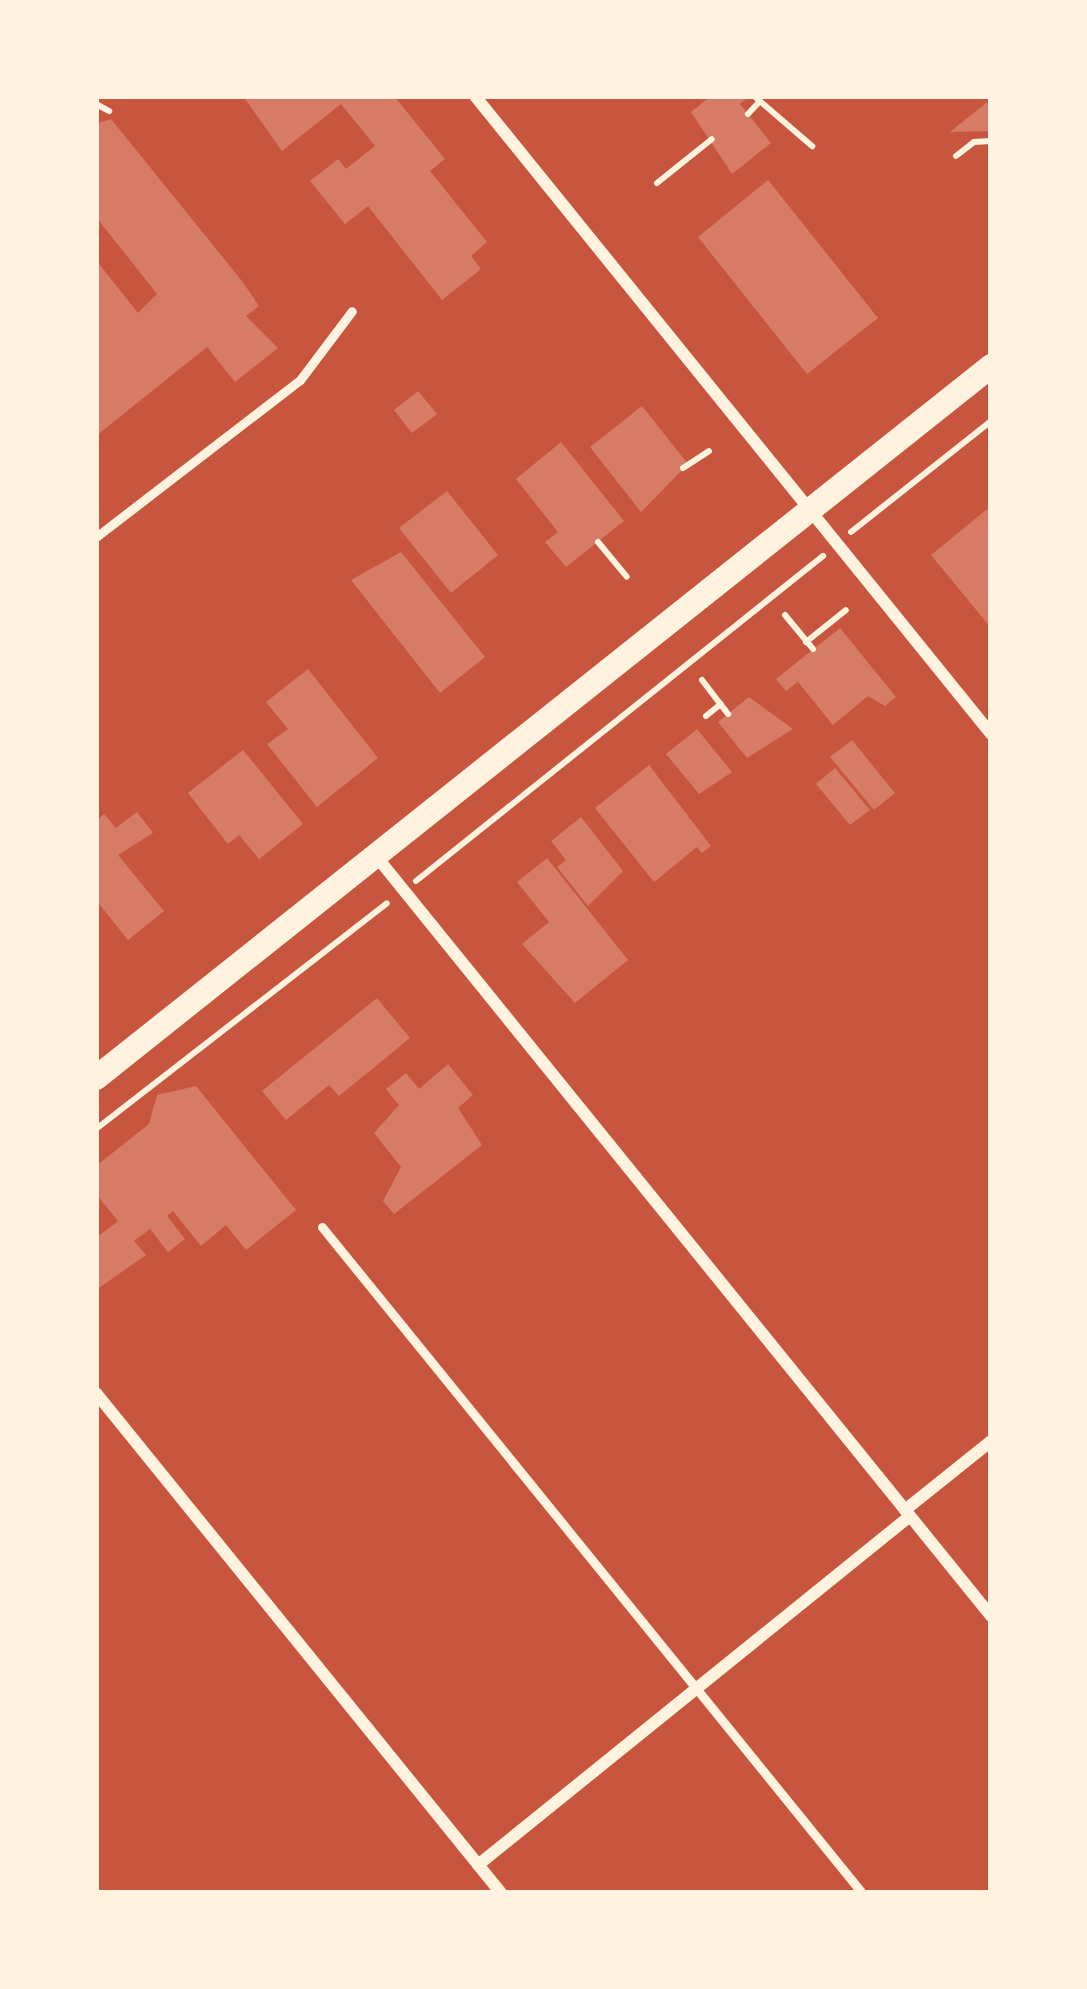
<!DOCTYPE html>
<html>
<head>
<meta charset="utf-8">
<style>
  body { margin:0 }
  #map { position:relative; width:1087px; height:1989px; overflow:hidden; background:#c8553d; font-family:Roboto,sans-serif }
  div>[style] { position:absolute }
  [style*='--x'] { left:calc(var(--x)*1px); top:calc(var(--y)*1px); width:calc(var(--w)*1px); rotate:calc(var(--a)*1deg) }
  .building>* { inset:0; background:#d67c66 }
  .path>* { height:6px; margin:-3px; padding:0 3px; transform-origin:3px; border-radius:3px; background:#fff3e0 }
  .service>* { height:9px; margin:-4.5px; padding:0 4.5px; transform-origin:4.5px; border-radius:4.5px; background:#fff3e0 }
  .minor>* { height:12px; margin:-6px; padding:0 6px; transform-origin:6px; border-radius:6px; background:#fff3e0 }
  .secondary>* { height:24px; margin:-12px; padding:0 12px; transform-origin:12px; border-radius:12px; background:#fff3e0 }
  span { translate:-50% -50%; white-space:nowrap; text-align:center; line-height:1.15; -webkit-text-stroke:9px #fff3e0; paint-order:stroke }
  .frame { position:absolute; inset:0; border:99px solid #fff3e0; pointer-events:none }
</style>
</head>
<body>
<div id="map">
  <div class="building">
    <i style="clip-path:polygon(243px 96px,394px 96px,445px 159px,430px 171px,487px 242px,471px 256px,481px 269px,442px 300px,368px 206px,345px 224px,310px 181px,338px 159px,346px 169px,375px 146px,341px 104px,282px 151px)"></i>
    <i style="clip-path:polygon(711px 96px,749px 96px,740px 104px,771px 143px,732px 174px,691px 112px)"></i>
    <i style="clip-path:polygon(991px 99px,991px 131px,950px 132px)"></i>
    <i style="clip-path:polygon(111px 119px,242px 281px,259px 306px,246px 316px,278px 348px,235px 382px,207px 347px,96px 436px,96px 260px,138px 313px,157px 294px,96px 217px,96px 124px)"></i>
    <i style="clip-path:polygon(768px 180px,878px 318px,807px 374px,698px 237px)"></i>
    <i style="clip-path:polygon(418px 391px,437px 414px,412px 433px,394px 410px)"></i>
    <i style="clip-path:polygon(642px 406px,688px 464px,641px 512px,590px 447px)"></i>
    <i style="clip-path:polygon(561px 442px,624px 521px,566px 567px,545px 542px,558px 532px,516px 479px)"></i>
    <i style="clip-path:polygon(447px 491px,498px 555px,451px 593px,399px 528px)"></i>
    <i style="clip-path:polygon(991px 506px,991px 628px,931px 555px)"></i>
    <i style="clip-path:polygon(401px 552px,485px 657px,440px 693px,351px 580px)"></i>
    <i style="clip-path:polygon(840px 628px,896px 697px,885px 706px,868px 696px,833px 725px,798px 682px,786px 691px,776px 679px)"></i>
    <i style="clip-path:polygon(308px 669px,378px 758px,317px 807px,267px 744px,288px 729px,266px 702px)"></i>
    <i style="clip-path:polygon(749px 697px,793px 729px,747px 758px,718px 722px)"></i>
    <i style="clip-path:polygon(697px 729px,732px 772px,699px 794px,666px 754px)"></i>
    <i style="clip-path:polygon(852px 740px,895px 793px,874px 810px,830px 757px)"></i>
    <i style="clip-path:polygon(243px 750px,303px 824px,259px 859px,239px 835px,228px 844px,188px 793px)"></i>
    <i style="clip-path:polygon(649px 765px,711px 846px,702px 853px,697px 847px,654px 882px,595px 808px)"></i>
    <i style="clip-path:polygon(835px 768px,870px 810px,850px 825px,816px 784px)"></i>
    <i style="clip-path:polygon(137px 812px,153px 833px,118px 855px,164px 911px,128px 940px,96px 900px,96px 821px,104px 814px,116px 828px)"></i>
    <i style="clip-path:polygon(581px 817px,623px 871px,588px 906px,557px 867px,566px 860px,551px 841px)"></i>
    <i style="clip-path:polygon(547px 858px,628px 960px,575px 1003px,522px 944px,549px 922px,517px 882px)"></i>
    <i style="clip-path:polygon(377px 998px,410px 1038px,339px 1096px,329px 1085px,286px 1120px,262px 1091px)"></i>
    <i style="clip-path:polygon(448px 1064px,473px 1095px,458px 1108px,482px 1145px,394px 1214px,383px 1201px,401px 1167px,374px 1133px,399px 1105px,386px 1089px,406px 1073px,419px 1089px)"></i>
    <i style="clip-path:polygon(196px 1086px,296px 1210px,246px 1250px,226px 1225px,201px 1246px,173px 1211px,167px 1216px,185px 1239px,168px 1252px,150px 1229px,134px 1241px,146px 1255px,96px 1290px,96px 1238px,118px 1221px,96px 1194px,96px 1166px,149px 1124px,157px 1095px)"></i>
  </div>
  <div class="path">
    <i style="--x:754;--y:96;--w:77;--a:40.8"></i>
    <i style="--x:96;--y:104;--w:15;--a:28"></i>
    <i style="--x:748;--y:114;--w:16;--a:-47"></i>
    <i style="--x:956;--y:156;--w:23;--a:-38"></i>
    <i style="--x:974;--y:142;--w:17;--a:-3"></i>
    <i style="--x:657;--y:183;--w:70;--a:-38.7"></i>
    <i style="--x:683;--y:468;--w:31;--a:-33"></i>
    <i style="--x:851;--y:532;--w:179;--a:-38.4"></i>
    <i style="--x:598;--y:542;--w:45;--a:50.4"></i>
    <i style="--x:785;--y:615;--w:44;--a:50.5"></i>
    <i style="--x:806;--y:642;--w:51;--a:-38.7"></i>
    <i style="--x:702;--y:680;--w:43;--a:52.6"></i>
    <i style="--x:706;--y:716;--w:19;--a:-39"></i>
    <i style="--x:416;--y:881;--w:521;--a:-38.61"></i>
    <i style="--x:96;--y:1129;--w:368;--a:-37.8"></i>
  </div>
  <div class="service">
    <i style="--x:96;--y:537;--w:257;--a:-37.6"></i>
    <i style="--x:300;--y:380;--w:86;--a:-53"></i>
    <i style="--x:322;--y:1227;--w:857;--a:50.96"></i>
  </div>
  <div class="minor">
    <i style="--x:475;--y:96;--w:821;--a:51.03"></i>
    <i style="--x:376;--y:856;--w:978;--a:51.02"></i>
    <i style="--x:96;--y:1393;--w:643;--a:50.99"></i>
    <i style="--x:905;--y:1510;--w:110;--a:-38.7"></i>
    <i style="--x:478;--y:1865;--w:555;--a:-38.93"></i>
  </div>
  <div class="secondary">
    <i style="--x:96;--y:1078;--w:1144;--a:-38.5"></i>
  </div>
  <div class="frame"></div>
</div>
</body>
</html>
